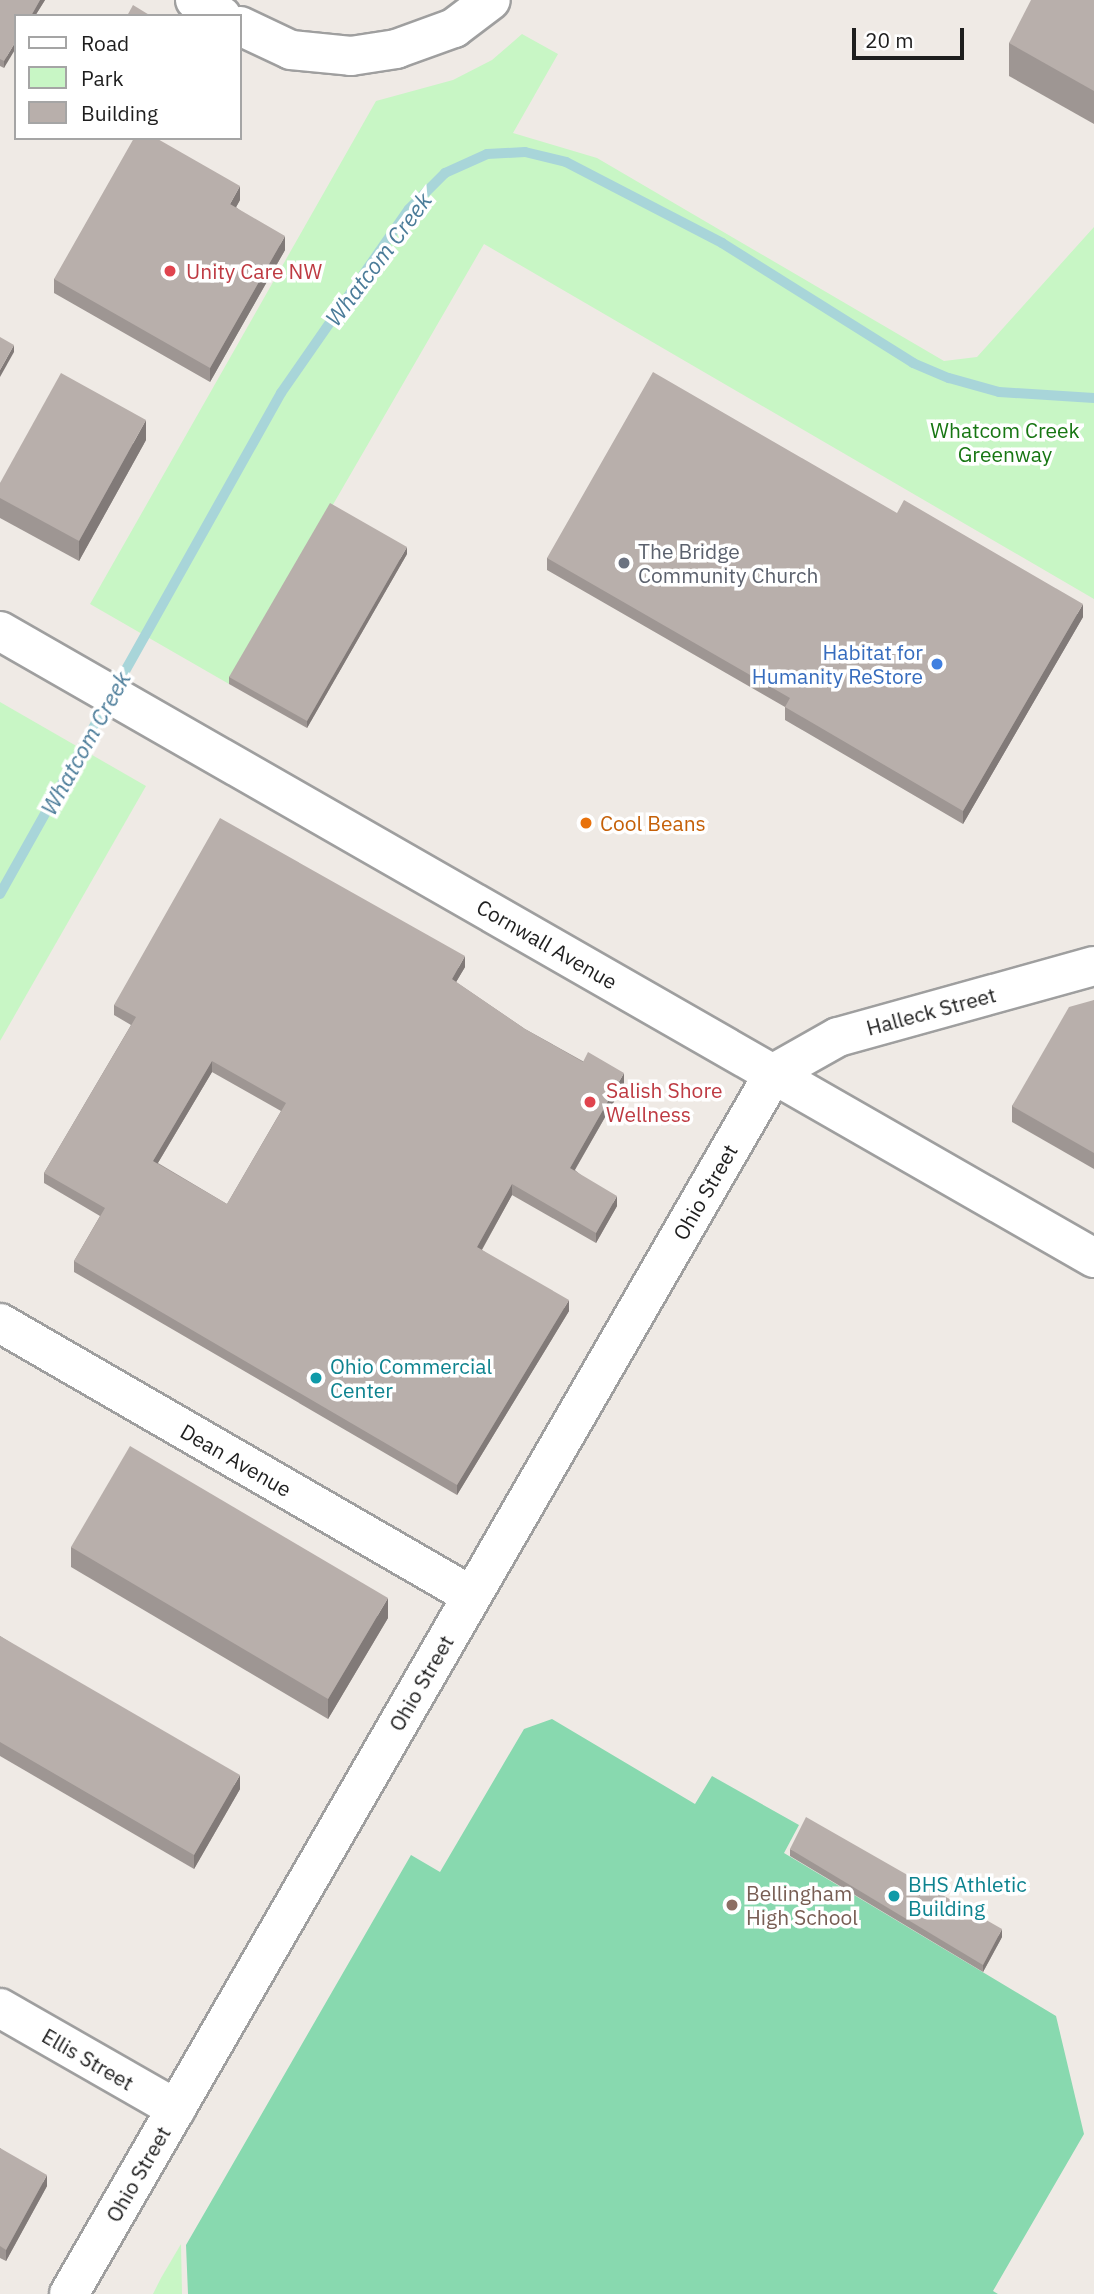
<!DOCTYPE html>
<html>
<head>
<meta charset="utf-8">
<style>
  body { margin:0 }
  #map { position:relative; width:1094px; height:2294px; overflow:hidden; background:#efeae5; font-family:"IBM Plex Sans",sans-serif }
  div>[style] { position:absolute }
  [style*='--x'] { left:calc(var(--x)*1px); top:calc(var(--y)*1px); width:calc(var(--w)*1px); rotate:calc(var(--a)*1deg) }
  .park>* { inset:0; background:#c8f6c5 }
  .pitch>* { inset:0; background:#88d9af }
  .stream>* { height:10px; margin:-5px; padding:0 5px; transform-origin:5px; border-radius:5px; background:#a8d5d9 }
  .roads { filter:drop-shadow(2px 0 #9f9f9f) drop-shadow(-2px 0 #9f9f9f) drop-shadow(0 2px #9f9f9f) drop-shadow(0 -2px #9f9f9f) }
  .minor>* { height:38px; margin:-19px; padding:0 19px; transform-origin:19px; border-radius:19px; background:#fff }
  .wall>* { inset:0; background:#9e9693 }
  .shaded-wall>* { inset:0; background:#817a78 }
  .building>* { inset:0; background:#b8afab }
  .dots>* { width:19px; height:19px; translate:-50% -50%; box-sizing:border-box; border:4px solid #fff; border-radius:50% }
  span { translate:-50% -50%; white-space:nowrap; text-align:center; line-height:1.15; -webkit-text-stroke:7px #fff; paint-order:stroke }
  .health-label { font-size:21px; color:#be3a42 }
  .left { translate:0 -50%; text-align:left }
  .park-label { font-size:21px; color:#177613 }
  .worship-label { font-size:21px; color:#5b616d }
  .shop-label { font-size:21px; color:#366cbe }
  .right { translate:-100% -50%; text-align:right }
  .food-label { font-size:21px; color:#c56008 }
  .street-label { font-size:21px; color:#1e1e1e }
  .culture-label { font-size:21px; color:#0d838f }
  .education-label { font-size:21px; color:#785e54 }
  .water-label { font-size:23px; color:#4b7c99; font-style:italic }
  .legend { position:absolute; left:14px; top:14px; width:228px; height:126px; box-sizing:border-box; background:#fff; border:2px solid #a5a5a5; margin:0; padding:9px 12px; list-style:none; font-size:21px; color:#1e1e1e }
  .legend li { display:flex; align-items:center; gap:14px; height:35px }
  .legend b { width:35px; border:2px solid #a5a5a5 }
  .scale { position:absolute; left:852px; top:28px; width:112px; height:32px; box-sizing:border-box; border:4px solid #1e1e1e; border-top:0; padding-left:9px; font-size:21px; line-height:24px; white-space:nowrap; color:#1e1e1e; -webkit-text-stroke:5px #fff; paint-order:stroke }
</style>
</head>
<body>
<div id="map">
  <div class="park">
    <i style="clip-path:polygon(522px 34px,558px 54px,513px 133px,597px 158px,944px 361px,977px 357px,1094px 227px,1094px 599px,484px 244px,229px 684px,90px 604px,376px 101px,453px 80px,492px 60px)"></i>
    <i style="clip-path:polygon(0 702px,146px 786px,0 1041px)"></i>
    <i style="clip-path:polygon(181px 2244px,182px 2294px,153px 2294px,161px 2278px)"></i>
  </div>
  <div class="pitch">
    <i style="clip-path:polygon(552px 1719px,695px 1804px,712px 1776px,799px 1825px,784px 1853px,1056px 2016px,1084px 2134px,993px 2291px,998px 2294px,188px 2294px,186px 2245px,411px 1855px,440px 1872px,524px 1729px)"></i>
  </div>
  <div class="stream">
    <i style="--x:0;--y:894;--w:574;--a:-60.71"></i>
    <i style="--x:281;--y:393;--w:224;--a:-55.2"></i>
    <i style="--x:409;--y:209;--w:51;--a:-45"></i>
    <i style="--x:445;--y:173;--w:46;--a:-24.3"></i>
    <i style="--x:487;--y:154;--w:38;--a:-3"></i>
    <i style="--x:525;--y:152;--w:42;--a:13.7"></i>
    <i style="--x:566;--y:162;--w:176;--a:27.4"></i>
    <i style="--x:722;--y:243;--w:226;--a:32.1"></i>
    <i style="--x:913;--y:363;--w:39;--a:23"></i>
    <i style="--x:949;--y:378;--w:52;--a:15.6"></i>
    <i style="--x:999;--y:392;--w:95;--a:3.6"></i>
  </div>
  <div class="roads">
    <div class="minor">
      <i style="--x:195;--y:0;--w:31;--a:31"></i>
      <i style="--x:240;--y:26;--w:56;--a:25.2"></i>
      <i style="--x:291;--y:50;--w:60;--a:5.7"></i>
      <i style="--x:351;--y:56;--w:46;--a:-8.8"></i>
      <i style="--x:396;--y:49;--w:62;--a:-19.9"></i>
      <i style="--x:454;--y:28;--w:46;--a:-37.1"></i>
      <i style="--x:0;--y:631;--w:1261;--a:29.82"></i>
      <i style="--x:774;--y:1073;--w:73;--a:-29.4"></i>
      <i style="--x:838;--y:1037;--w:266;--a:-15.5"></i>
      <i style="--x:0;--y:1323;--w:545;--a:30.04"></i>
      <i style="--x:0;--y:2008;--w:203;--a:29.8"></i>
      <i style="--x:69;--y:2294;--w:1410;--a:-60"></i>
    </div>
  </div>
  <div class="wall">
    <i style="clip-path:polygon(0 0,45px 0,35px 16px,16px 16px,4px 68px,0 66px)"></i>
    <i style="clip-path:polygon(1094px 0,1094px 124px,1009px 76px,1009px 43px)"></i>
    <i style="clip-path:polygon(240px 200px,236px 207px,285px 250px,210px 382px,54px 293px,54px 279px)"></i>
    <i style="clip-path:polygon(146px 440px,79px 561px,0 518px,0 483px)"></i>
    <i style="clip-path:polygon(897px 513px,1083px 617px,963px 824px,785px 720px,785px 707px,547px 570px,547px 558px)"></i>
    <i style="clip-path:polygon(407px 554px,307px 728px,229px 684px,229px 677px)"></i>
    <i style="clip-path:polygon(evenodd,465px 967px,456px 982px,525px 1029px,624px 1084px,575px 1170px,617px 1206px,596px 1243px,512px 1195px,482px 1250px,569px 1311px,457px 1495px,74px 1272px,74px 1261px,100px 1216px,44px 1183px,44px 1173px,131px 1025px,114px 1015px,114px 1005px,465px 967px,212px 1072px,281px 1111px,227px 1204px,158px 1163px,212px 1072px)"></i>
    <i style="clip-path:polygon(1094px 1000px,1094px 1169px,1012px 1122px,1012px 1106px)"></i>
    <i style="clip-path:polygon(71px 1547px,388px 1618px,328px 1719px,71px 1567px)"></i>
    <i style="clip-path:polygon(0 1636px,240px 1789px,194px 1869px,0 1756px)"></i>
    <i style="clip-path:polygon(790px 1849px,1002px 1937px,983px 1972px,790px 1856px)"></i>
    <i style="clip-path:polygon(0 2148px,47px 2186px,6px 2261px,0 2258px)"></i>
  </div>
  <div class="shaded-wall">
    <i style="clip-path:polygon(40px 0,45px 0,35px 16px,31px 16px)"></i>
    <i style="clip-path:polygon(16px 41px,16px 48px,4px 68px,4px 61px)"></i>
    <i style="clip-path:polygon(240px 186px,240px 200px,230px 218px,230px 204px)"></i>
    <i style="clip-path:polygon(285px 236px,285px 250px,210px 382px,210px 368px)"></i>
    <i style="clip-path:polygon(14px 345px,14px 352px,0 377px,0 370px)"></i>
    <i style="clip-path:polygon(146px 420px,146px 440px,79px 561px,79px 541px)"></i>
    <i style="clip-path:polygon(407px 547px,407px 554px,307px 728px,307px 721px)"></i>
    <i style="clip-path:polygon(1083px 604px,1083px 617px,963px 824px,963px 811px)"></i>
    <i style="clip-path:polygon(465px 956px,465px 967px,452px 989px,452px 979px)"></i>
    <i style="clip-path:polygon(212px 1061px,212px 1072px,153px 1171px,153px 1161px)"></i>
    <i style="clip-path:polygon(624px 1073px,624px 1084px,570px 1178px,570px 1168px)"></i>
    <i style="clip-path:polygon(512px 1184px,512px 1195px,477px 1258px,477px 1247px)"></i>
    <i style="clip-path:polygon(617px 1196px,617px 1206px,596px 1243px,596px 1233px)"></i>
    <i style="clip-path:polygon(569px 1300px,569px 1311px,457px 1495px,457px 1485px)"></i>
    <i style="clip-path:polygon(388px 1598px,388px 1618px,328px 1719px,328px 1699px)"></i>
    <i style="clip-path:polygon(240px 1775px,240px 1789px,194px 1869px,194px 1855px)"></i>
    <i style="clip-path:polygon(1002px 1929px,1002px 1937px,983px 1972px,983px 1965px)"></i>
    <i style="clip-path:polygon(47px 2175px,47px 2186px,6px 2261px,6px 2250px)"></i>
  </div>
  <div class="building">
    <i style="clip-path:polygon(0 0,40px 0,31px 16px,16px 16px,16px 41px,4px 61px,0 59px)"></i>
    <i style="clip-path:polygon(1031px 0,1094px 0,1094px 91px,1009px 43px)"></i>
    <i style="clip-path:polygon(133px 5px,151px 16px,127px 16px)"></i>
    <i style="clip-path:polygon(134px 138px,156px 138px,240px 186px,230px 204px,285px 236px,210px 368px,54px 279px)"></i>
    <i style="clip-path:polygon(0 337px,14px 345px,0 370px)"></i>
    <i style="clip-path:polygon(653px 372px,897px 513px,904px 500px,1083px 604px,963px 811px,785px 707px,790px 698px,547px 558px)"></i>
    <i style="clip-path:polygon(61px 373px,146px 420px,79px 541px,0 498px,0 483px)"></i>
    <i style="clip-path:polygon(330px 503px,407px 547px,307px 721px,229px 677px)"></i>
    <i style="clip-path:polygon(evenodd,220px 818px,465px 956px,452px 979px,525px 1029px,583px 1062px,588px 1052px,624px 1073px,570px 1168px,617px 1196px,596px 1233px,512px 1184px,477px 1247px,569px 1300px,457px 1485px,74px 1261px,105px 1208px,44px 1173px,136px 1017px,114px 1005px,220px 818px,212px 1061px,286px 1103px,227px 1204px,153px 1161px,212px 1061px)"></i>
    <i style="clip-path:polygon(1094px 1000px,1094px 1153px,1012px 1106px,1069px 1007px)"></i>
    <i style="clip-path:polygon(130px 1446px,388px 1598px,328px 1699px,71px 1547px)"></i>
    <i style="clip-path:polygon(0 1636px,240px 1775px,194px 1855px,0 1742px)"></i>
    <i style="clip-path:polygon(806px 1817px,1002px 1929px,983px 1965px,790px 1849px)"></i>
    <i style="clip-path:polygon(0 2148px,47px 2175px,6px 2250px,0 2246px)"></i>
  </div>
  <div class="dots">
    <i style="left:170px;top:271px;background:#e0444e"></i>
    <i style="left:624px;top:563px;background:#6b7280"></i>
    <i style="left:937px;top:664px;background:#3f7fe0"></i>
    <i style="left:586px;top:823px;background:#e8710a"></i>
    <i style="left:590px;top:1102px;background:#e0444e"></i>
    <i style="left:316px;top:1378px;background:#0f9aa8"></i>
    <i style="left:894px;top:1896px;background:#0f9aa8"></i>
    <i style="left:732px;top:1905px;background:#8d6e63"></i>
  </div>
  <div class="health-label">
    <span class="left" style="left:186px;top:271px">Unity Care NW</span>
    <span class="left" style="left:606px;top:1102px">Salish Shore<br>Wellness</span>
  </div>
  <div class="park-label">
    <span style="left:1005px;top:442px">Whatcom Creek<br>Greenway</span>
  </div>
  <div class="worship-label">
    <span class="left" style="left:638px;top:563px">The Bridge<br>Community Church</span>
  </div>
  <div class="shop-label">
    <span class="right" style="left:923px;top:664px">Habitat for<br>Humanity ReStore</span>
  </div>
  <div class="food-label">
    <span class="left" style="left:600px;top:823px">Cool Beans</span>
  </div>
  <div class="street-label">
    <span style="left:547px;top:944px;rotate:30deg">Cornwall Avenue</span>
    <span style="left:931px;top:1011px;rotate:-15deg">Halleck Street</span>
    <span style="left:705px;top:1192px;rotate:-60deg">Ohio Street</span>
    <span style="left:236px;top:1460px;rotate:30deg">Dean Avenue</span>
    <span style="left:421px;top:1683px;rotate:-60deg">Ohio Street</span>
    <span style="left:88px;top:2059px;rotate:30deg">Ellis Street</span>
    <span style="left:138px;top:2174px;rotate:-60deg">Ohio Street</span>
  </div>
  <div class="culture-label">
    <span class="left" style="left:330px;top:1378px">Ohio Commercial<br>Center</span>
    <span class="left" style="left:908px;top:1896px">BHS Athletic<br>Building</span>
  </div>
  <div class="education-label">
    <span class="left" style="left:746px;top:1905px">Bellingham<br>High School</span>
  </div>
  <div class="water-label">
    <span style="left:378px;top:259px;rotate:-53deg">Whatcom Creek</span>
    <span style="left:85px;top:743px;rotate:-61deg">Whatcom Creek</span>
  </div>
  <ul class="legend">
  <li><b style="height:9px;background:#fff"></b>Road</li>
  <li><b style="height:19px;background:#c8f6c5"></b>Park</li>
  <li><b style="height:19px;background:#b8afab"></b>Building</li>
  </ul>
  <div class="scale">20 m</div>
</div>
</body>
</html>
